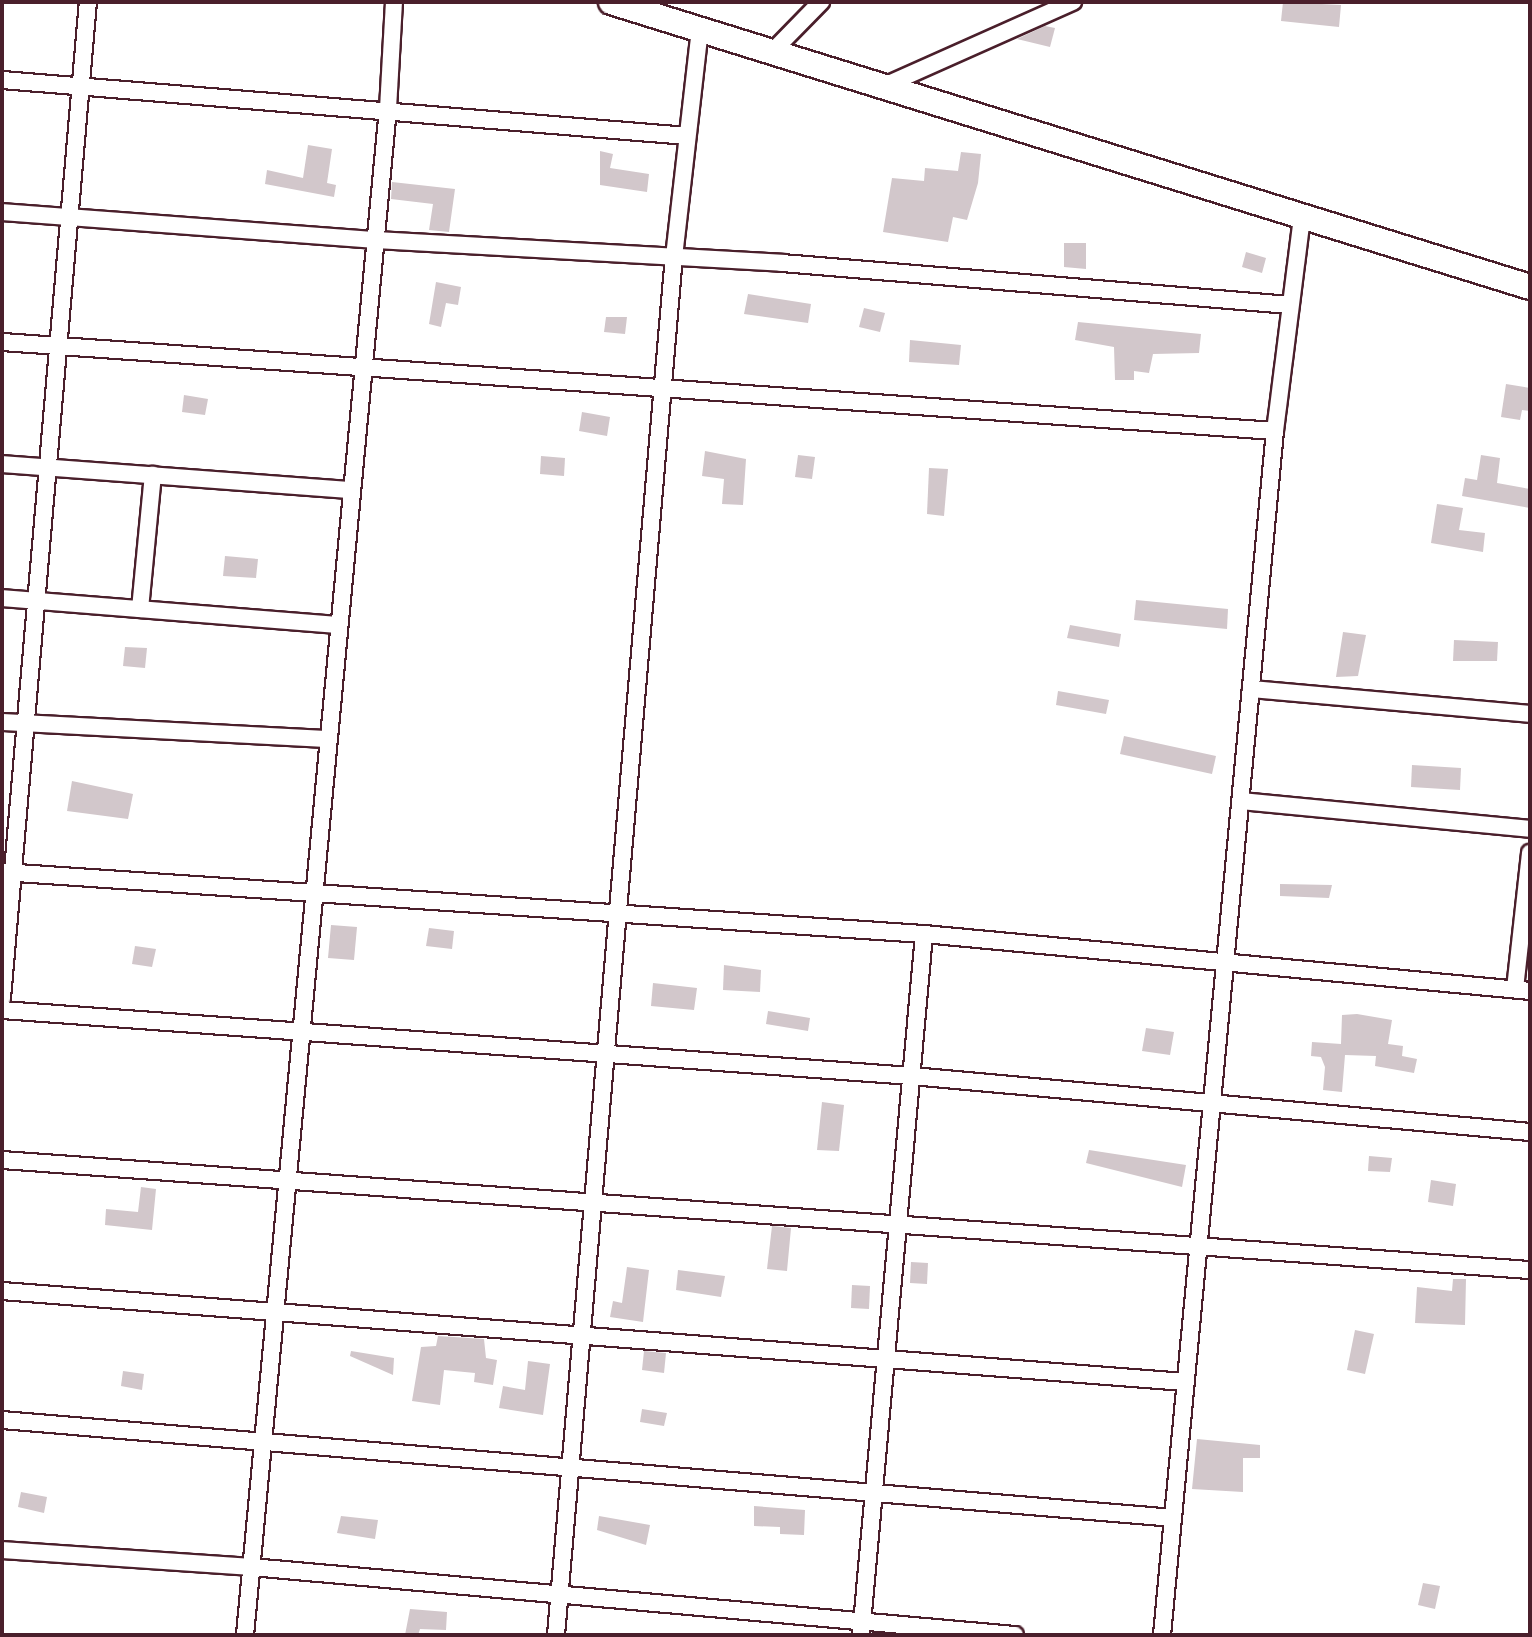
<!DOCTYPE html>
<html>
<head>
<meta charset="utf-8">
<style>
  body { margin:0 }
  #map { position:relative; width:1532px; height:1637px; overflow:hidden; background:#fff; font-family:Kalam,sans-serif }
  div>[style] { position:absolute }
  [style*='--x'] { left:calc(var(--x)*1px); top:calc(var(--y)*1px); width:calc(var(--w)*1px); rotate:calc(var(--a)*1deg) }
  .building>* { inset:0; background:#d2c7cb }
  .roads { filter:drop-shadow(2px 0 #4a1f2b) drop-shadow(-2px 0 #4a1f2b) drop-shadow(0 2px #4a1f2b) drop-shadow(0 -2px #4a1f2b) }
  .minor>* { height:16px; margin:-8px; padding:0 8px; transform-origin:8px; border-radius:8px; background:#fff }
  .primary>* { height:24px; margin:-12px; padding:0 12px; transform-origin:12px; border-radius:12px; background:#fff }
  span { translate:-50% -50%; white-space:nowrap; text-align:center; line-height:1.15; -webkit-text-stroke:6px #fff; paint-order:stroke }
  .frame { position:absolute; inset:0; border:4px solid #4a1f2b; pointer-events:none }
</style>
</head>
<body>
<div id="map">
  <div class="building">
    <i style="clip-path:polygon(1283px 2px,1341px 5px,1339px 27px,1281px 21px)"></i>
    <i style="clip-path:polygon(1045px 26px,1055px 28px,1050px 47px,1017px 39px)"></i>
    <i style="clip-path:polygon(308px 145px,332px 149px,327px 183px,336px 185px,334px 197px,265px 184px,267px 170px,303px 178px)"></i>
    <i style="clip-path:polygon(600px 151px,613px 154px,610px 168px,649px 174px,647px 192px,600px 185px)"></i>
    <i style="clip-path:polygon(961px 152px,981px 154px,978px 183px,967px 220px,953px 217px,948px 242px,883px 232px,892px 178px,924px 181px,925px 168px,958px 171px)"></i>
    <i style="clip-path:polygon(392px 182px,455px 189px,449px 232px,429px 230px,433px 204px,391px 199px)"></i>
    <i style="clip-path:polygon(1064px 243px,1086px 243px,1086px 269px,1064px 267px)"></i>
    <i style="clip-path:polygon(1246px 252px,1266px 258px,1262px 273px,1242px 267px)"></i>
    <i style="clip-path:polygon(436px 282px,461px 287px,458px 305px,446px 303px,441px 327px,429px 324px)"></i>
    <i style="clip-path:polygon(748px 294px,811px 304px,808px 323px,744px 314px)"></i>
    <i style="clip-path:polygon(864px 308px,885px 313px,880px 332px,859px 327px)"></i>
    <i style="clip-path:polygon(606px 317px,627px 317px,625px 334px,604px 332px)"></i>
    <i style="clip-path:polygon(1078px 322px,1201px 334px,1199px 353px,1153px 354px,1149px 373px,1134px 371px,1134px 380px,1115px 380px,1114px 347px,1075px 340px)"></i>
    <i style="clip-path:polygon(910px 340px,961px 345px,959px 365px,909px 362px)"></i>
    <i style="clip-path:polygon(1506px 384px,1530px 388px,1530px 411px,1522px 410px,1520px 420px,1501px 417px)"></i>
    <i style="clip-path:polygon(184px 395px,208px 399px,205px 415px,182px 412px)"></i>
    <i style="clip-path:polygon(582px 412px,610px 417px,607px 436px,579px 431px)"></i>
    <i style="clip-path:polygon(705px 451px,746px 459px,743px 505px,722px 504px,724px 479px,702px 476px)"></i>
    <i style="clip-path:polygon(798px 455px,815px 457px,812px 479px,795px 477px)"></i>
    <i style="clip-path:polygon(1481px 455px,1500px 458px,1497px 483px,1530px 489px,1530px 508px,1462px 496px,1465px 478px,1477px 480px)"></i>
    <i style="clip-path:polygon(541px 456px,565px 458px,564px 476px,540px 474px)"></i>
    <i style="clip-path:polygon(929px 468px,948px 469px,944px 516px,927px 514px)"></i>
    <i style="clip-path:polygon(1437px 504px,1463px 508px,1459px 530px,1485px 533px,1483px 552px,1431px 543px)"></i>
    <i style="clip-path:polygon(225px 556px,258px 559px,256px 578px,223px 576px)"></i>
    <i style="clip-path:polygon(1136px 600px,1228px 609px,1227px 629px,1134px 620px)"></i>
    <i style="clip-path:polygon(1070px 625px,1121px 634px,1119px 647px,1067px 638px)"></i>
    <i style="clip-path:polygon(1343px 632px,1366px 635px,1358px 676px,1336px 677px)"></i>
    <i style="clip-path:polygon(1454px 640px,1498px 642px,1497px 661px,1453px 661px)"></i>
    <i style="clip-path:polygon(125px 647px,147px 648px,145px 668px,123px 666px)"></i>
    <i style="clip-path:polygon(1058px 691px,1109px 700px,1106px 714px,1056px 705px)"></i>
    <i style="clip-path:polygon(1124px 736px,1216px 756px,1212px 774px,1120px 754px)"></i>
    <i style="clip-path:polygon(1412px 765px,1461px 768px,1460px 790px,1411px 787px)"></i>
    <i style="clip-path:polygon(72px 781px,133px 794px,128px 819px,67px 811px)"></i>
    <i style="clip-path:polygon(1280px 884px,1332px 885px,1329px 898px,1280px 896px)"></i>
    <i style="clip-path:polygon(331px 925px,357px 927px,354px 960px,328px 958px)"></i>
    <i style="clip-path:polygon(429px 928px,454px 931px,452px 949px,426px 946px)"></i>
    <i style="clip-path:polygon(135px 946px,156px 949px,152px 967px,132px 964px)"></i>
    <i style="clip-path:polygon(724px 965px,761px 970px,760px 992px,723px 990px)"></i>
    <i style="clip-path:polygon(653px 983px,697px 988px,694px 1010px,651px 1006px)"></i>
    <i style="clip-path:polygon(768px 1011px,810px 1018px,808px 1031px,766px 1024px)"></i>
    <i style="clip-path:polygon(1357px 1014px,1392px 1020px,1388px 1044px,1403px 1046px,1402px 1056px,1417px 1059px,1414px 1073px,1375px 1066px,1376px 1056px,1345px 1055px,1342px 1092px,1323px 1090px,1325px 1067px,1321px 1057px,1311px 1056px,1312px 1042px,1341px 1044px,1342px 1015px)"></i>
    <i style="clip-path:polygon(1146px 1028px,1174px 1032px,1170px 1055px,1142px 1051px)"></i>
    <i style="clip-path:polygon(822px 1102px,844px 1105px,839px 1151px,817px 1150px)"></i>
    <i style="clip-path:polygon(1089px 1150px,1186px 1165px,1182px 1187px,1086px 1163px)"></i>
    <i style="clip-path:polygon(1369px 1156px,1392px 1158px,1390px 1172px,1368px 1171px)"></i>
    <i style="clip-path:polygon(1431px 1180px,1456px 1184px,1453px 1206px,1428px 1202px)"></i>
    <i style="clip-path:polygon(141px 1187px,156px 1189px,152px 1230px,105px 1225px,106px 1209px,138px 1212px)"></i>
    <i style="clip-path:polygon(772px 1226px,791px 1228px,787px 1271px,767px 1269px)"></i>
    <i style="clip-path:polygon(911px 1262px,928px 1263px,927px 1284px,910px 1283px)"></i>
    <i style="clip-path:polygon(627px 1267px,649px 1270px,643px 1322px,610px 1317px,613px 1301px,622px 1303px)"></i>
    <i style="clip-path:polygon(678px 1270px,725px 1276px,721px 1297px,676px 1290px)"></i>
    <i style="clip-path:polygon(1453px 1279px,1466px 1279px,1465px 1325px,1415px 1323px,1417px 1287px,1452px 1291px)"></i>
    <i style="clip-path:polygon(852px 1285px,870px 1286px,869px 1309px,851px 1308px)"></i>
    <i style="clip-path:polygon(1355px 1330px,1374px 1334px,1365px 1374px,1347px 1370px)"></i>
    <i style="clip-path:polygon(438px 1336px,484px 1339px,486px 1358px,497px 1360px,493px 1385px,474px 1382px,475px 1373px,444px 1370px,440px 1405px,412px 1401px,421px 1347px,436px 1346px)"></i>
    <i style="clip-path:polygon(351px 1351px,394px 1358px,393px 1375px,350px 1356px)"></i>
    <i style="clip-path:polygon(644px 1351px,666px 1353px,664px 1373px,642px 1370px)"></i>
    <i style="clip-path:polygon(528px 1361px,550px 1364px,543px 1415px,499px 1408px,503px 1386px,525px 1390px)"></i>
    <i style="clip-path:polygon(123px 1371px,144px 1374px,142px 1390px,121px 1386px)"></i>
    <i style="clip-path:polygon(642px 1409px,667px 1413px,664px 1426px,640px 1422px)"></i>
    <i style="clip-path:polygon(1197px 1439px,1260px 1445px,1260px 1458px,1243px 1458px,1243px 1492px,1192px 1489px)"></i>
    <i style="clip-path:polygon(21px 1492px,47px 1497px,44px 1513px,18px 1507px)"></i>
    <i style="clip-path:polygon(754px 1506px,805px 1510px,804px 1535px,780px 1534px,780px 1527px,754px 1526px)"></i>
    <i style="clip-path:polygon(341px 1516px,378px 1520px,375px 1539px,337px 1533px)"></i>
    <i style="clip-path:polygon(599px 1516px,650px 1525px,646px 1545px,597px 1530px)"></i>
    <i style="clip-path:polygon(1423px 1583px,1440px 1586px,1435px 1609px,1418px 1605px)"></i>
    <i style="clip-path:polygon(410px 1609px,447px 1612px,446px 1630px,420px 1629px,418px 1635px,405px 1635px)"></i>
  </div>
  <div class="roads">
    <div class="minor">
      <i style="--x:773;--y:51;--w:69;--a:-45.6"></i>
      <i style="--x:2;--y:80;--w:687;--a:4.67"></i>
      <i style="--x:884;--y:86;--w:207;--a:-24"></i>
      <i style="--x:2;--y:212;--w:374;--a:4.3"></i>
      <i style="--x:375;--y:240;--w:408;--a:3.2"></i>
      <i style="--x:782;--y:263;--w:510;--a:4.73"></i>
      <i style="--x:2;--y:342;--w:1276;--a:4"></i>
      <i style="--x:2;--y:464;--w:350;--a:4.3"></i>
      <i style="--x:2;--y:598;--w:338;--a:4.6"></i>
      <i style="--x:140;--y:609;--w:135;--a:-84.5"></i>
      <i style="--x:1251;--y:689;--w:280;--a:5.1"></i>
      <i style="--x:2;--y:722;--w:326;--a:3"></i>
      <i style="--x:1241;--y:801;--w:290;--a:5.5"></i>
      <i style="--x:2;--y:872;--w:924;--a:3.85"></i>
      <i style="--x:924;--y:934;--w:609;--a:5.37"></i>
      <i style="--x:1515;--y:989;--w:137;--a:-83.7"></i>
      <i style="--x:2;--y:998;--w:1000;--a:-85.07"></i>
      <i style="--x:2;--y:1010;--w:912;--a:4.15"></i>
      <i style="--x:912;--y:1076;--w:621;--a:5.18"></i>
      <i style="--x:2;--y:1160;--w:1532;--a:4.12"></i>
      <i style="--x:2;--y:1291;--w:1187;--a:4.4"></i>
      <i style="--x:2;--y:1420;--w:1175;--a:4.78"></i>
      <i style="--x:2;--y:1550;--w:250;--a:3.9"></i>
      <i style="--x:251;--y:1567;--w:767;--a:5.09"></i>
      <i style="--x:245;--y:1635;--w:1533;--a:-84.65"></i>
      <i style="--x:388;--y:109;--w:107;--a:-86.8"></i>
      <i style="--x:556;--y:1635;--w:1383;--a:-85.11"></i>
      <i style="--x:674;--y:257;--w:229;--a:-83.5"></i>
      <i style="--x:861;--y:1635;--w:704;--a:-84.86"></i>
      <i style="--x:1162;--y:1635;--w:1209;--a:-84.64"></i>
      <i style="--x:1275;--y:431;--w:216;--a:-82.8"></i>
    </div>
    <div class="primary">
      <i style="--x:611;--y:2;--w:962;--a:17.23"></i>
    </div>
  </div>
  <div class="frame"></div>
</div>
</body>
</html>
